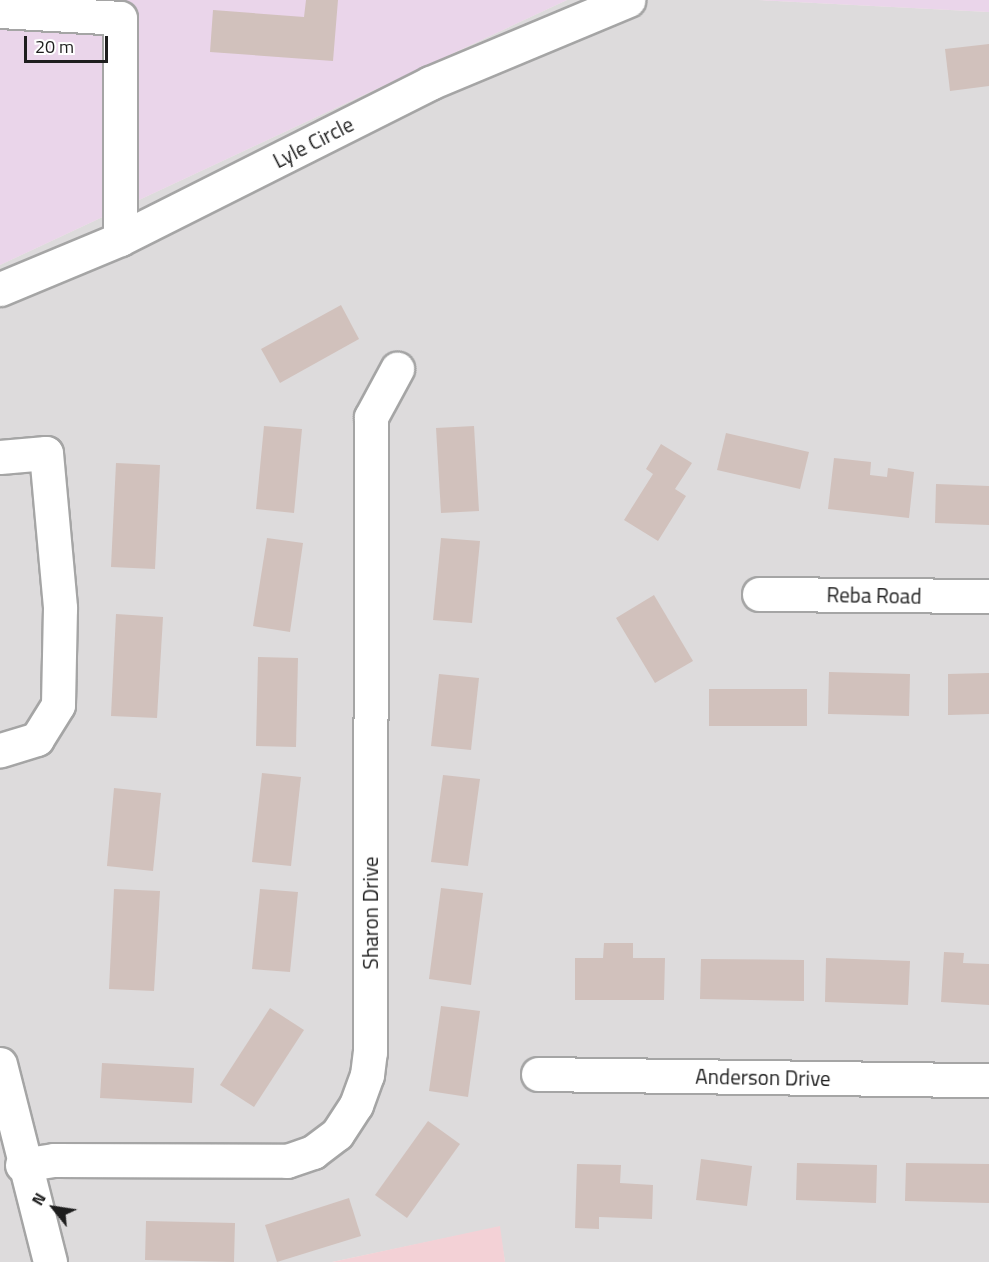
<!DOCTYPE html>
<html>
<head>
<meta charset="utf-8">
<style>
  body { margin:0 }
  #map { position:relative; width:989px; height:1262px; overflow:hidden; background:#f0eae4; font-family:"Titillium Web",sans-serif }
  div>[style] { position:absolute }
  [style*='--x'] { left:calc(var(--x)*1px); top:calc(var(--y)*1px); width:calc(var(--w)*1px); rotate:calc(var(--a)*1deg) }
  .residential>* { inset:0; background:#dddbdc }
  .commercial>* { inset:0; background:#f3d1d6 }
  .industrial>* { inset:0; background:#ead5ea }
  .building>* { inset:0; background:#d1c1bc }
  .roads { filter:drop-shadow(2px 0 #a5a5a5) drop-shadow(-2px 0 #a5a5a5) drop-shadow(0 2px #a5a5a5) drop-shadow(0 -2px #a5a5a5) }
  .minor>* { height:33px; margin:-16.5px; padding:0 16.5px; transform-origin:16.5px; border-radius:16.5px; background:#fff }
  span { translate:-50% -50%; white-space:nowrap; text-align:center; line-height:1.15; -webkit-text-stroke:4.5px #fff; paint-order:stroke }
  .street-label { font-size:21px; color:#1e1e1e }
  .north { position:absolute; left:24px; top:1178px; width:60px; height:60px; -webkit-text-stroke:4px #fff; paint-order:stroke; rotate:300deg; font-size:16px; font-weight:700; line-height:24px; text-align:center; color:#1e1e1e }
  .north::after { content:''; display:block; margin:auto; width:21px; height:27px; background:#1e1e1e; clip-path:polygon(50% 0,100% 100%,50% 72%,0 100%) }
  .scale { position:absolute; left:24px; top:36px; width:84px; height:27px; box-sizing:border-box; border:3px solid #1e1e1e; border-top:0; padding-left:8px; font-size:18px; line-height:21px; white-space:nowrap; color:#1e1e1e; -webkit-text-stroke:4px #fff; paint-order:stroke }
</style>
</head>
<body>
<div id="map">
  <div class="residential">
    <i style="clip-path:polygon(567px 0,758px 0,989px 12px,989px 1262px,505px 1262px,499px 1227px,332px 1262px,0 1262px,0 265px)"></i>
  </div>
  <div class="commercial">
    <i style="clip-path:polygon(500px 1226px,505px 1262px,332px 1262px)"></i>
  </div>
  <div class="industrial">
    <i style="clip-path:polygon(0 0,567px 0,0 265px)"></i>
    <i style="clip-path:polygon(758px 0,989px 0,989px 12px)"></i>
  </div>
  <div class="building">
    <i style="clip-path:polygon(306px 0,338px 0,333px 61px,210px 52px,213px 10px,304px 17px)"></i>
    <i style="clip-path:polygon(989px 44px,989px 86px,950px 91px,945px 49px)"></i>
    <i style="clip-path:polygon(341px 305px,359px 339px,280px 383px,261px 349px)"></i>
    <i style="clip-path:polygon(264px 426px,302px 429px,294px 513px,256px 509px)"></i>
    <i style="clip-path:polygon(474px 426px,479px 511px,441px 513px,436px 428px)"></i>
    <i style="clip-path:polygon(726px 433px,809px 452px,800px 489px,717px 470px)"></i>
    <i style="clip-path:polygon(661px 444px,692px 463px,675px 489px,686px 496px,658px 541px,624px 520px,653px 474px,646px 469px)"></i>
    <i style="clip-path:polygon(834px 458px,871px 462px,870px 475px,887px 477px,888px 468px,914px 472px,909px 518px,828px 509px)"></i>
    <i style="clip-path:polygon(116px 463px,160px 465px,155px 569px,111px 567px)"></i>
    <i style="clip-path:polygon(936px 484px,989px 486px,989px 525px,935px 523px)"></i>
    <i style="clip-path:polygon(267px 538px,303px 543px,290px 632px,253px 626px)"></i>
    <i style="clip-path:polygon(441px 538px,480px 541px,472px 623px,433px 620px)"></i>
    <i style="clip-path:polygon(654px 595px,693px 661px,655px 683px,616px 618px)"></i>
    <i style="clip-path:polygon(116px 614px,163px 617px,157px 718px,111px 716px)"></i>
    <i style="clip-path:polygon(258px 657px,298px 658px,296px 747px,256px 746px)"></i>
    <i style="clip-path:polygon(829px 672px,910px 674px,909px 716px,828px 714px)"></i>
    <i style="clip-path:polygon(989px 673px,989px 714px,948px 715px,948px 674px)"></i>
    <i style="clip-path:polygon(439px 674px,479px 678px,471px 750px,431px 746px)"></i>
    <i style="clip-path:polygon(709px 689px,807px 689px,807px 726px,709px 726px)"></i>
    <i style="clip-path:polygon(262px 773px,301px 777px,291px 866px,252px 862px)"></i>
    <i style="clip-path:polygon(443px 775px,480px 779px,468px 866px,431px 862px)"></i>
    <i style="clip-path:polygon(114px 788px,161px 793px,153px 871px,107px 866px)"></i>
    <i style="clip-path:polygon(441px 888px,483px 893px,471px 985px,429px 979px)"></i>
    <i style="clip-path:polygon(114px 889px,160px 891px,154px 991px,109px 989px)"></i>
    <i style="clip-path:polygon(260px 889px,298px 892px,290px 972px,252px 969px)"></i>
    <i style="clip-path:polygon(604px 943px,633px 943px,633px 958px,665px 958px,664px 1000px,575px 1000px,575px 958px,603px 958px)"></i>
    <i style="clip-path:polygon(944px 952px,964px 953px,963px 963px,989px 964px,989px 1005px,941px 1002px)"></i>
    <i style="clip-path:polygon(826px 958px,910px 961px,908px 1005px,825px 1002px)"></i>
    <i style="clip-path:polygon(701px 959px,804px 960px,804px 1001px,700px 999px)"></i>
    <i style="clip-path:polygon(441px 1006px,480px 1011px,468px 1097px,429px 1091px)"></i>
    <i style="clip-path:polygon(270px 1008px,304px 1030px,254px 1107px,220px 1085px)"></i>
    <i style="clip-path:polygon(102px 1063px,194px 1068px,192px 1103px,100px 1098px)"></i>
    <i style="clip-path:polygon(428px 1121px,460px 1144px,407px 1218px,375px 1195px)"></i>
    <i style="clip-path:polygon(701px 1159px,752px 1166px,747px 1206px,696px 1200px)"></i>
    <i style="clip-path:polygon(797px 1163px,877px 1165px,876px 1203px,796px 1200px)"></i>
    <i style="clip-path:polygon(906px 1163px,989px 1164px,989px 1203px,905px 1201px)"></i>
    <i style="clip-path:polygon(577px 1164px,621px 1165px,620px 1183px,653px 1185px,652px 1219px,599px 1217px,599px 1229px,575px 1228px)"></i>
    <i style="clip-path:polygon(349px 1198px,361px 1236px,277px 1262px,265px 1225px)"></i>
    <i style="clip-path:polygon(146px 1221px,235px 1223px,234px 1262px,145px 1260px)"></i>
  </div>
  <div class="roads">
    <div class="minor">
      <i style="--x:0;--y:11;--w:120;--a:3.3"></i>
      <i style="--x:120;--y:18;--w:221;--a:90"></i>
      <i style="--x:0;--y:289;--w:130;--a:-22.6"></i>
      <i style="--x:120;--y:239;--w:347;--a:-26.7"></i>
      <i style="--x:430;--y:83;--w:215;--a:-22.7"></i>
      <i style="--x:0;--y:457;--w:46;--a:-5"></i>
      <i style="--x:46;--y:453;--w:156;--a:84.8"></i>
      <i style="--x:60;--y:608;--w:97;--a:91.2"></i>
      <i style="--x:58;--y:705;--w:40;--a:122"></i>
      <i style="--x:37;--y:739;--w:39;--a:163"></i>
      <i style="--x:759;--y:594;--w:230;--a:0.5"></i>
      <i style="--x:0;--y:1064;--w:204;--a:75.8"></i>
      <i style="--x:538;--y:1074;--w:451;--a:0.8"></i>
      <i style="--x:22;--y:1165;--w:32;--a:-9"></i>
      <i style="--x:54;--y:1160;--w:233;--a:0.2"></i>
      <i style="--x:287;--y:1161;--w:28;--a:-19"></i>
      <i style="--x:313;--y:1152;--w:30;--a:-37"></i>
      <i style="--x:337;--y:1134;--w:35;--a:-57"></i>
      <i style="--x:356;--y:1105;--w:32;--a:-70"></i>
      <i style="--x:367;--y:1075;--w:23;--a:-83"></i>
      <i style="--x:370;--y:1052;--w:635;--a:-89.91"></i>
      <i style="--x:371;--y:417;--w:55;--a:-61.6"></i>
    </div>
  </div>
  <div class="street-label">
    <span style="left:313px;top:142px;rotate:-27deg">Lyle Circle</span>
    <span style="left:874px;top:595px;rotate:1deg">Reba Road</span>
    <span style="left:370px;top:913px;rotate:-90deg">Sharon Drive</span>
    <span style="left:763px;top:1077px;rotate:1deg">Anderson Drive</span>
  </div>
  <div class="north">N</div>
  <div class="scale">20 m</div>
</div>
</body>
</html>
